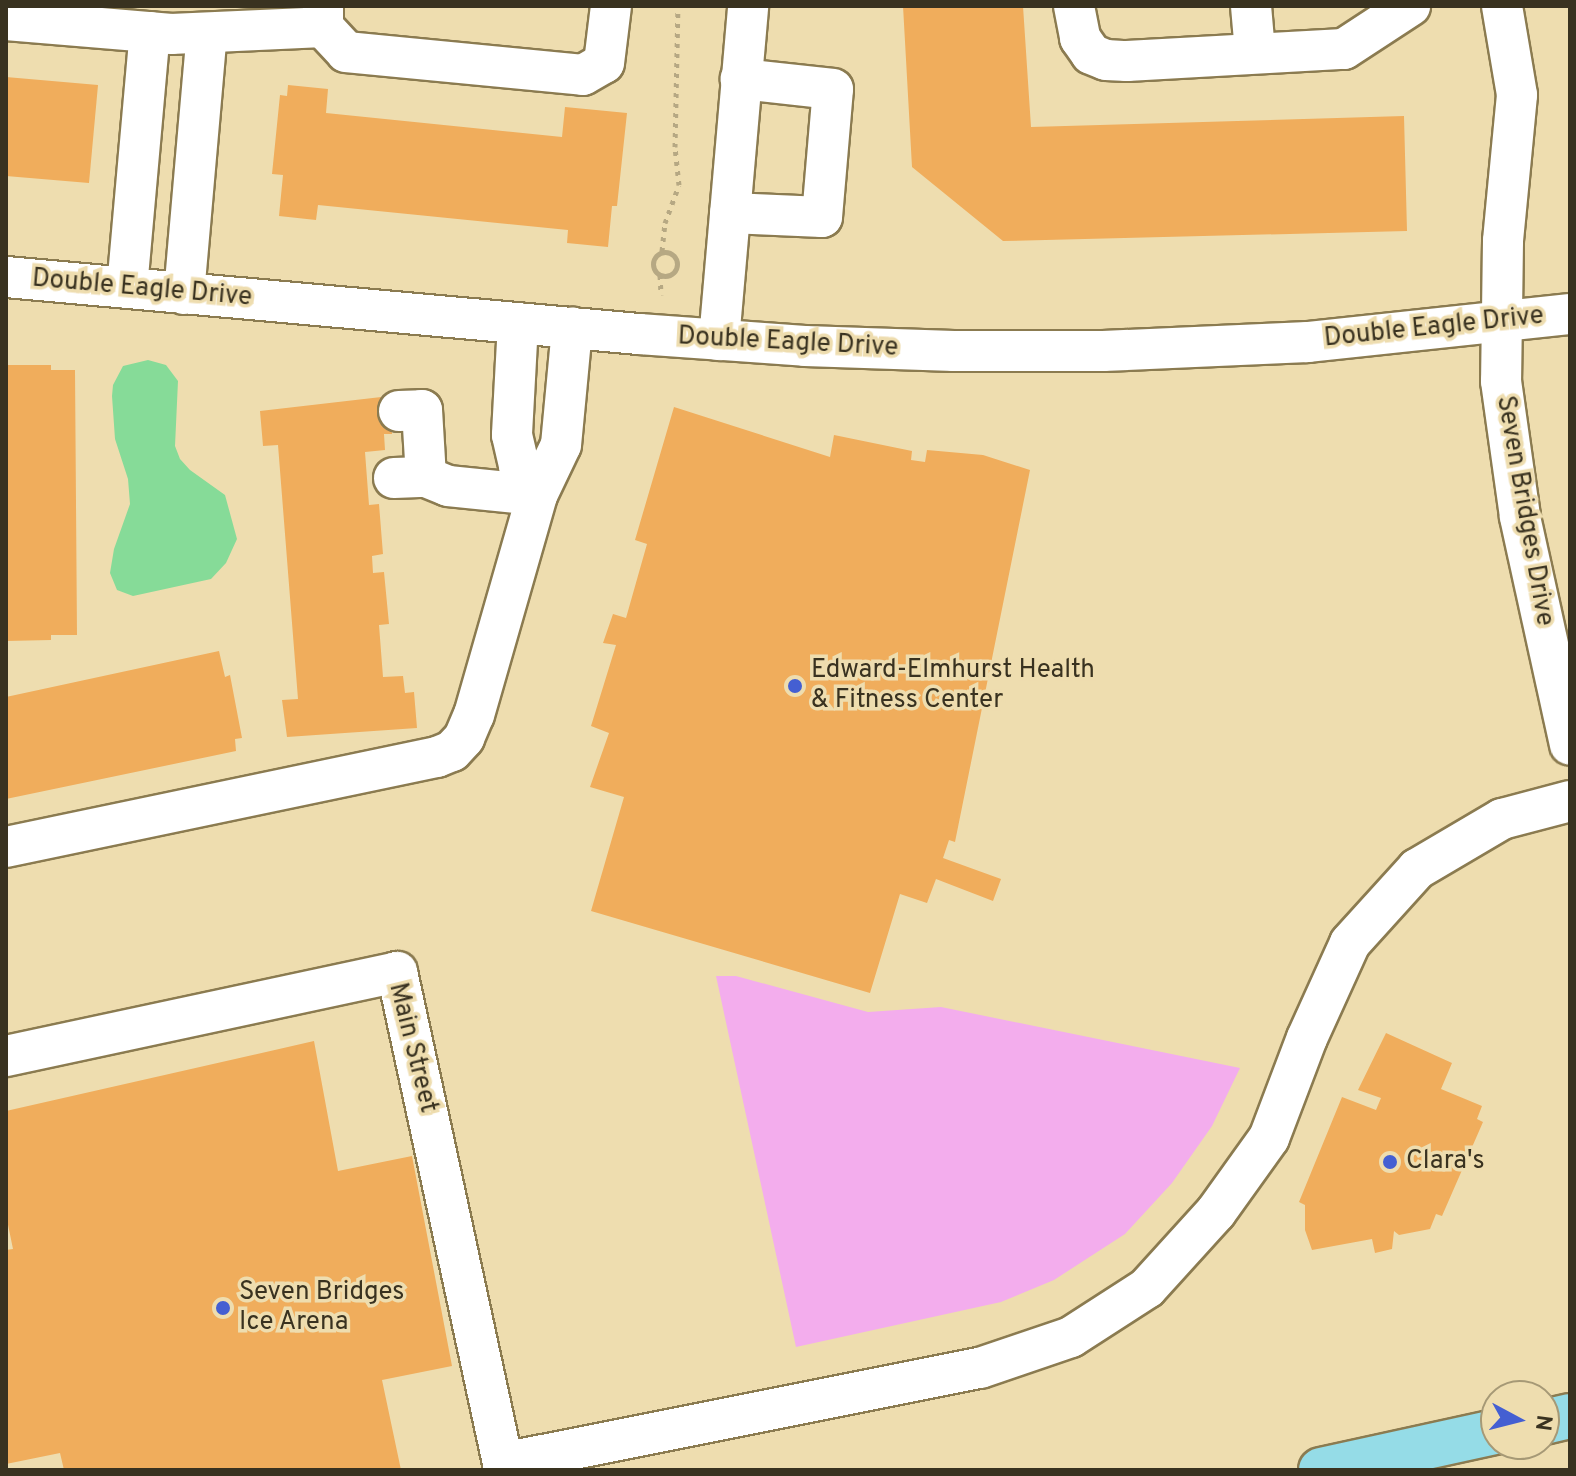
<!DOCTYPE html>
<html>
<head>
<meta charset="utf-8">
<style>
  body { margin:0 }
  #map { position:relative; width:1576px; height:1476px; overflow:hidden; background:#eeddaf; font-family:Overpass,sans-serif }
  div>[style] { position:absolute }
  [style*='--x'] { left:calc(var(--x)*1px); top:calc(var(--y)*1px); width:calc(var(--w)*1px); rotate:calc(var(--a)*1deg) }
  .green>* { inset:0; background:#f3aded }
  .water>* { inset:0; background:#86db98 }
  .building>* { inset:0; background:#f0ad5c }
  .path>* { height:5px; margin-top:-2.5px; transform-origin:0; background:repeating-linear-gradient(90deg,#b6a883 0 4px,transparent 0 10px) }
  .path>.ring { margin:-2.5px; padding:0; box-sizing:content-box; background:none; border:5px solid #b6a883; border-radius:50% }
  .roads { filter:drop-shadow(2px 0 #8b7b50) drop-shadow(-2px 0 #8b7b50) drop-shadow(0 2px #8b7b50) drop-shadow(0 -2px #8b7b50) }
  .minor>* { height:40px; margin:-20px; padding:0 20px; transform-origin:20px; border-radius:20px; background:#fff }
  .major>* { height:44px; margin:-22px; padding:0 22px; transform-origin:22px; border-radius:22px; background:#95dce7 }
  .dots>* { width:22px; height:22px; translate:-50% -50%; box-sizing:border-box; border:4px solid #eeddaf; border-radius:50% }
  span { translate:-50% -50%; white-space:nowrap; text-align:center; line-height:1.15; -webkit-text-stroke:7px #eeddaf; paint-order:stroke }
  .street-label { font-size:26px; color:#393220 }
  .poi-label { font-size:26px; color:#393220 }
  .left { translate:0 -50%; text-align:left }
  .frame { position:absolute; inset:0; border:8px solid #393220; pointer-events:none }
  .north { position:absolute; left:1480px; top:1380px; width:80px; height:80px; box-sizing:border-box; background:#eeddaf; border:2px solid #a69976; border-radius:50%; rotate:97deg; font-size:22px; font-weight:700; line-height:32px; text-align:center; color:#393220 }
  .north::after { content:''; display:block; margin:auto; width:28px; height:36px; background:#445fd2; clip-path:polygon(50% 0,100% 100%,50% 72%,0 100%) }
</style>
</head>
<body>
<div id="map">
  <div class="green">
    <i style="clip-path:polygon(716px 976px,736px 976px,868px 1012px,941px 1007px,1240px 1068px,1212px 1126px,1172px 1183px,1125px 1234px,1054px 1280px,1001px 1302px,796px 1347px)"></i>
  </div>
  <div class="water">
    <i style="clip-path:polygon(148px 360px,166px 365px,178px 381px,175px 446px,180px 459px,190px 470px,225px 495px,237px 539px,226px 563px,211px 579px,133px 596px,117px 590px,110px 573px,114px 549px,130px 504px,128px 479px,115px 439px,112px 396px,113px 385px,123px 366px)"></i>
  </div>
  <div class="building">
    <i style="clip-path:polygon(903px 6px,1023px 6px,1031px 127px,1404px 116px,1407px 231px,1003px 241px,912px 167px)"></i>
    <i style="clip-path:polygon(6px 77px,98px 85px,89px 183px,6px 176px)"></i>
    <i style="clip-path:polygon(288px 85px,328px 89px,326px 113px,562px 137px,565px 107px,627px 113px,617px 206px,612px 206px,608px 247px,567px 243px,568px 230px,318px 205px,316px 220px,279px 216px,283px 175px,272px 174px,280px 95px,287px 96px)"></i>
    <i style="clip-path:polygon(6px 365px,51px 365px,51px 370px,75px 370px,77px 635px,51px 635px,51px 640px,6px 641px)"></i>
    <i style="clip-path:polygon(390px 396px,392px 434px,384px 434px,385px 450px,365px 452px,369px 505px,379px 504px,383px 554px,372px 556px,373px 573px,384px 572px,389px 624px,379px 625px,383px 677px,403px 676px,405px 693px,414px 692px,417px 728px,287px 737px,282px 700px,298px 699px,278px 445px,263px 446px,260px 411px)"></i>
    <i style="clip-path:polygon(674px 407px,830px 457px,834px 435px,912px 451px,911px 460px,925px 462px,927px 450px,983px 455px,1030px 470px,955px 842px,949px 840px,943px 858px,1001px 879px,993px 901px,936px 879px,927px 903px,900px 894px,870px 993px,591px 911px,624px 797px,590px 787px,609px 733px,591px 726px,616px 645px,603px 643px,613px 614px,626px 618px,647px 544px,635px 540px)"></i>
    <i style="clip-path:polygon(219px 651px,225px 677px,230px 675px,242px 738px,235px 739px,236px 751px,6px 799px,6px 697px)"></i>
    <i style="clip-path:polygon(1386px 1033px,1452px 1063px,1441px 1089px,1482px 1106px,1477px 1119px,1483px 1122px,1442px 1216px,1436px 1214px,1430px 1229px,1399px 1235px,1394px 1231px,1392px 1249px,1375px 1253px,1372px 1239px,1312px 1250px,1305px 1230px,1305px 1205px,1299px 1202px,1342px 1097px,1376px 1110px,1381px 1098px,1358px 1090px)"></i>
    <i style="clip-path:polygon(314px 1041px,338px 1171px,412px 1156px,452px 1366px,382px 1380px,401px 1470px,64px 1470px,60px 1453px,6px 1464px,6px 1250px,13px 1249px,6px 1215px,6px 1111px)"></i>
  </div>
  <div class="path">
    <i style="--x:662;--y:251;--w:28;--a:-84"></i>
    <i style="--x:665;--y:223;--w:40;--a:-69.8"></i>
    <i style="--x:679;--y:185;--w:38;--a:-96"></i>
    <i style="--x:675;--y:147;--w:141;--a:-88.8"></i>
    <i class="ring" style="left:653px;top:252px;width:19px;height:19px"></i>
    <i style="--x:660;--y:275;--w:20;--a:87"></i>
  </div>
  <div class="roads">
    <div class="minor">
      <i style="--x:323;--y:6;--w:21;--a:90"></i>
      <i style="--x:323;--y:27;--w:34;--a:47"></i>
      <i style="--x:346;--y:52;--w:238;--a:5.5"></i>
      <i style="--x:583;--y:75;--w:24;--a:-30"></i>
      <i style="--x:604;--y:63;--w:57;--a:-83"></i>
      <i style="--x:1074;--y:6;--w:33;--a:79"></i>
      <i style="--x:1080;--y:38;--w:19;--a:55"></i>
      <i style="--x:1091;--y:54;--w:16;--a:22"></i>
      <i style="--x:1106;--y:60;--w:21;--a:3"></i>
      <i style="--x:1127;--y:61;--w:217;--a:-3.2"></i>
      <i style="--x:1344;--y:49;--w:79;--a:-33.1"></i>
      <i style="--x:1251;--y:6;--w:46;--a:85"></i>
      <i style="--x:1502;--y:6;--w:90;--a:80.4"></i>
      <i style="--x:1517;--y:95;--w:147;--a:95.5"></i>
      <i style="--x:1503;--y:241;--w:140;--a:90.8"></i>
      <i style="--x:1501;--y:381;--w:137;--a:82"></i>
      <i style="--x:1520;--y:517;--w:233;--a:77.6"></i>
      <i style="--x:6;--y:20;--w:166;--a:4.8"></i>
      <i style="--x:171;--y:34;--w:152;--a:-2.6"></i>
      <i style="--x:730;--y:213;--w:92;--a:2.5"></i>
      <i style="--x:822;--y:217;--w:128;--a:-85.1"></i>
      <i style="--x:833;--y:89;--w:93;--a:-173.8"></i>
      <i style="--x:6;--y:277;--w:636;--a:5.15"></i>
      <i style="--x:639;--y:334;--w:166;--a:4.1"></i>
      <i style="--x:805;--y:346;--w:149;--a:1.9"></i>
      <i style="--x:954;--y:351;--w:149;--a:0"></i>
      <i style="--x:1103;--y:351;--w:205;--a:-2.5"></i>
      <i style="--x:1308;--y:342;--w:263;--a:-6.1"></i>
      <i style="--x:127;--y:288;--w:257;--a:-84.9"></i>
      <i style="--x:184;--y:294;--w:262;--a:-85"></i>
      <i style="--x:518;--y:323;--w:112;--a:93.1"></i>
      <i style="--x:512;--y:435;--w:32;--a:77"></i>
      <i style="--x:519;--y:466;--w:34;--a:58"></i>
      <i style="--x:719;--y:340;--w:335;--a:-85"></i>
      <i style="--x:399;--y:411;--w:23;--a:-2"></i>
      <i style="--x:422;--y:410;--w:67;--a:86.6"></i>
      <i style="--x:394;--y:478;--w:32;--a:-2"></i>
      <i style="--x:426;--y:477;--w:24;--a:22"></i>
      <i style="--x:448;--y:486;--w:89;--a:5.8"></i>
      <i style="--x:6;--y:847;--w:440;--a:-11.8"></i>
      <i style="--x:437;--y:757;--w:16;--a:-22"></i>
      <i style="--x:452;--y:751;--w:18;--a:-47"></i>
      <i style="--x:464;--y:738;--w:25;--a:-67"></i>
      <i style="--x:474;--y:715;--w:229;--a:-74"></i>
      <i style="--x:537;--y:495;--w:55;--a:-64.4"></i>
      <i style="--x:561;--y:445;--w:118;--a:-84.6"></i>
      <i style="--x:6;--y:1056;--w:400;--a:-12.1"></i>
      <i style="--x:397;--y:972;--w:502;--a:77.82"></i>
      <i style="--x:503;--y:1463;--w:486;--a:-11.3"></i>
      <i style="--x:980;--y:1368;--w:96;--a:-18.8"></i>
      <i style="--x:1071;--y:1337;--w:90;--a:-32.8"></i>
      <i style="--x:1147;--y:1288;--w:103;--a:-47.8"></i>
      <i style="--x:1216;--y:1212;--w:91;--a:-54.4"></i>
      <i style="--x:1269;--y:1138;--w:107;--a:-69.2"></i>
      <i style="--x:1307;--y:1038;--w:104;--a:-65.6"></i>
      <i style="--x:1350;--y:943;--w:100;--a:-47.8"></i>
      <i style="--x:1417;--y:869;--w:99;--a:-30.5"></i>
      <i style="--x:1502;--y:819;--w:70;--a:-14.8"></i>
    </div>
    <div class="major">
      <i style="--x:1544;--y:1422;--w:27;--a:-13"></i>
      <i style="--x:1321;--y:1470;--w:179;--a:-12.3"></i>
    </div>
  </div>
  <div class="dots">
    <i style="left:795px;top:686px;background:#445fd2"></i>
    <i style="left:1390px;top:1162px;background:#445fd2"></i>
    <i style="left:223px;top:1308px;background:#445fd2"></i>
  </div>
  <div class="street-label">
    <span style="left:142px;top:289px;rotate:5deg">Double Eagle Drive</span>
    <span style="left:1434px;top:328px;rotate:-6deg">Double Eagle Drive</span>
    <span style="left:788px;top:343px;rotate:3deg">Double Eagle Drive</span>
    <span style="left:1524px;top:511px;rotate:80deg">Seven Bridges Drive</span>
    <span style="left:412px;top:1048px;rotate:76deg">Main Street</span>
  </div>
  <div class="poi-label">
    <span class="left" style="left:811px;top:686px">Edward-Elmhurst Health<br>&amp; Fitness Center</span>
    <span class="left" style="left:1406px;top:1162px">Clara's</span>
    <span class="left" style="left:239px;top:1308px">Seven Bridges<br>Ice Arena</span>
  </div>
  <div class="frame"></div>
  <div class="north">N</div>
</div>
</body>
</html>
